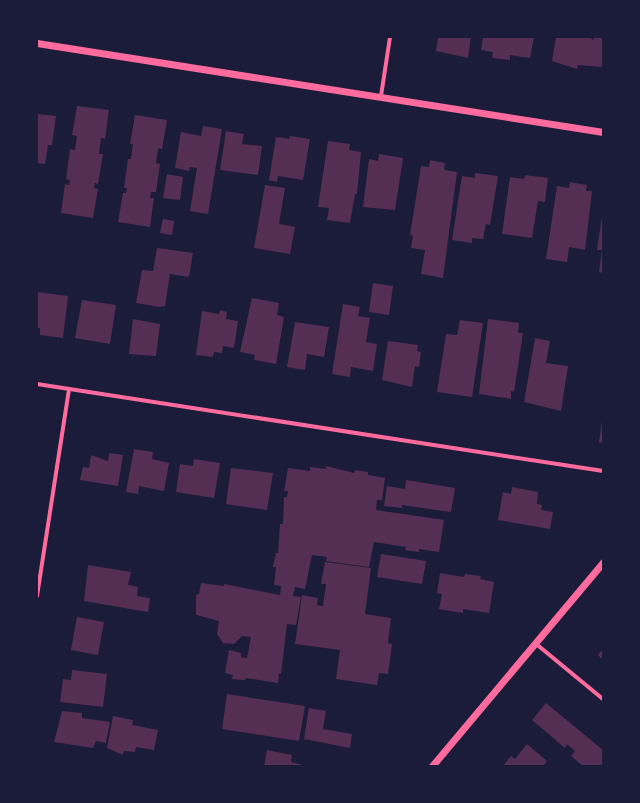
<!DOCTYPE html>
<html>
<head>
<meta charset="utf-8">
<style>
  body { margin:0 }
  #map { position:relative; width:640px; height:803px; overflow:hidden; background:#1b1b3a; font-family:Figtree,sans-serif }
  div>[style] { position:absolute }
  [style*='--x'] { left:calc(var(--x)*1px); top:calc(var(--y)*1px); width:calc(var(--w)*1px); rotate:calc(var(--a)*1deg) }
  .building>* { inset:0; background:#542f53 }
  .minor>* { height:4px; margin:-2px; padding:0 2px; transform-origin:2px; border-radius:2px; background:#ff6b9d }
  .tertiary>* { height:7px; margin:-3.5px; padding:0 3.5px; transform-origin:3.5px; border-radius:3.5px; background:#ff6b9d }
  span { translate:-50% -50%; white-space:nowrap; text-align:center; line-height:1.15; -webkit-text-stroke:3px #1b1b3a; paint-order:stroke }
  .frame { position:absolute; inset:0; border:38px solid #1b1b3a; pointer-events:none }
</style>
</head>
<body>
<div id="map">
  <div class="building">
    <i style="clip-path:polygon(438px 37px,471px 37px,468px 58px,436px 51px)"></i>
    <i style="clip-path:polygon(483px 37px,534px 37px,530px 58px,510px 55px,510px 60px,492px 58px,493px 52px,481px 50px)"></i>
    <i style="clip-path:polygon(556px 37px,588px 37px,594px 40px,594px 37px,603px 37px,603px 67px,578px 65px,577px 69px,552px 61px)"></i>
    <i style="clip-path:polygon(77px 106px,109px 110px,105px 139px,101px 138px,99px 154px,103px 154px,98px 184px,95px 183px,94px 188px,98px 189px,93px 218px,61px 213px,65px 184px,69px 185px,70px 180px,66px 179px,70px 149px,75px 150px,77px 136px,72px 135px)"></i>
    <i style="clip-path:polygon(37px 114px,56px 116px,52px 145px,48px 145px,45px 164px,37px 163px)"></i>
    <i style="clip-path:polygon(135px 115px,167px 120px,162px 149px,158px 148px,156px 163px,160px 164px,156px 192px,151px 192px,150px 198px,154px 198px,150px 227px,118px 222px,123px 193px,126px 193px,127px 188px,124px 188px,128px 159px,131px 159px,133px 144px,130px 144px)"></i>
    <i style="clip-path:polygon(203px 126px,222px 129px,208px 214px,190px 211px,197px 168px,190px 167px,189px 171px,175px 168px,181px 132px,201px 136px)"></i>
    <i style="clip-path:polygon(226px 131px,244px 134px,242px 144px,262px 146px,258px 175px,220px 170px)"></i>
    <i style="clip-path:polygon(290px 136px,310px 139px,303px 180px,278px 176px,277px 182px,269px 180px,276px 137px,289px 139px)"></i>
    <i style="clip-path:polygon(328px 141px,350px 144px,349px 150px,361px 152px,357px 194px,355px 194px,350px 223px,327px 220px,329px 208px,318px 207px)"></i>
    <i style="clip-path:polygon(379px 154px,403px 158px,395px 210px,363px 207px,369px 159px,378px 161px)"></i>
    <i style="clip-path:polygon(430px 160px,445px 163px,444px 170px,457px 172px,443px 278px,421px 274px,425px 250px,411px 248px,413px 236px,410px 235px,421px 166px,429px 167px)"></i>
    <i style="clip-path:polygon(475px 173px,498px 176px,490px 225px,486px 224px,483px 239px,472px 238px,472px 243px,452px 240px,462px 176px,475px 178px)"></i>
    <i style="clip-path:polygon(167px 174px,183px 177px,180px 200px,163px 198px)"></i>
    <i style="clip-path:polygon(525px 175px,548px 178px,545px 202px,538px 201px,532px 238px,502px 234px,510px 177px,524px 179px)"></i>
    <i style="clip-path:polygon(570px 182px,587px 185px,586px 191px,592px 191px,585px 250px,569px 247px,567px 262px,546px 259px,557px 186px,569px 188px)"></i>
    <i style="clip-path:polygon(265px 185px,285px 188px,279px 224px,295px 227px,290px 254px,254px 248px)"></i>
    <i style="clip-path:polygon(602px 216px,603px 216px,603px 273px,599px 272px,602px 250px,597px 250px)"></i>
    <i style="clip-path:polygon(163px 219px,174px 221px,172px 235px,160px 233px)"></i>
    <i style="clip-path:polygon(157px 248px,193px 253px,189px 277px,170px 274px,165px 306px,159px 307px,136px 303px,142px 270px,153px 271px)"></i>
    <i style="clip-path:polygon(373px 283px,393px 286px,389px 315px,369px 312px)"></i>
    <i style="clip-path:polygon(37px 292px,68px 296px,63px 338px,40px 335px,40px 328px,37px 328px)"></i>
    <i style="clip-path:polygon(252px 298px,279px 303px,277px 315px,284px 317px,276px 364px,254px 360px,255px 355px,240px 352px)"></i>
    <i style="clip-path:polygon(82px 300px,116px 305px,110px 344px,75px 338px)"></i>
    <i style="clip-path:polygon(343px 304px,360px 307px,358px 316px,370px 318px,366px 342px,377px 344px,373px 371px,351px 367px,350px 377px,332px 374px)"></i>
    <i style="clip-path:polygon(220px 310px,227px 312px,226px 319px,238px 321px,234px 348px,223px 346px,222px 353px,214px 352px,213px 357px,196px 355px,202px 311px,219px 314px)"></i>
    <i style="clip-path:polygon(133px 319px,160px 324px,156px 356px,129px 354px)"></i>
    <i style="clip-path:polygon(488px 319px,519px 323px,518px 333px,523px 333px,514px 392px,511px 391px,511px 399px,479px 394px)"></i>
    <i style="clip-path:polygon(460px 320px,483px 323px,472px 397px,437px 392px,446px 334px,457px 335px)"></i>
    <i style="clip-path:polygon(295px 322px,329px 327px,324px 357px,307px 354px,305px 370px,287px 367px)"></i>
    <i style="clip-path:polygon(535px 338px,550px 341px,546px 363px,568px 366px,561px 411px,524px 402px)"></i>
    <i style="clip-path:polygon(388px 341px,418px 345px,417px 351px,421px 352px,419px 367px,415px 366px,412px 387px,382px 380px)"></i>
    <i style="clip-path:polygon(602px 421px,603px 421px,603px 443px,599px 442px)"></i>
    <i style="clip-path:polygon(134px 449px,153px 452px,152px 459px,169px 463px,164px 491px,139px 486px,138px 494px,126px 492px)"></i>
    <i style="clip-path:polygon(109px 453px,123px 455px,118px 486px,80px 480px,83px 467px,89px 468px,91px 455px,108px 461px)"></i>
    <i style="clip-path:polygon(194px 459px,220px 463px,214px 498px,176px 492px,180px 464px,193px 466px)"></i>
    <i style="clip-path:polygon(326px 466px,354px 473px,355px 470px,368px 472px,368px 475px,385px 478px,382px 500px,377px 500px,376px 510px,444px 520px,439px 552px,419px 549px,419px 552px,405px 550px,406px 547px,374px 542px,369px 567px,326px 561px,327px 557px,312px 555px,305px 589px,295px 587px,293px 596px,301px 597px,296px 625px,287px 624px,281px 674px,279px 673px,278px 683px,246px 678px,245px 680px,232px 679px,233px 675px,225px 673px,229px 650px,241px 653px,241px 657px,247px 658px,251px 637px,242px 636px,234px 644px,223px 643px,217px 634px,219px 621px,196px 615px,196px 595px,199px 594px,201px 583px,224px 586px,224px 584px,280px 595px,281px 586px,274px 585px,276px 567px,273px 567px,276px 553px,278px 553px,280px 524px,283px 524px,284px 497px,287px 497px,288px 491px,284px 491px,288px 468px,310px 471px,310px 467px,326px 469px)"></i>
    <i style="clip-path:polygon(231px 468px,273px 473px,267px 510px,226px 504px)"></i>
    <i style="clip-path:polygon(406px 480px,455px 488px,451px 512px,402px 505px,402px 508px,384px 506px,387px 486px,405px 489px)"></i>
    <i style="clip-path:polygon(512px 487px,538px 492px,537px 504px,542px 505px,541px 510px,553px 512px,550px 529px,498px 520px,503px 492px,511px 494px)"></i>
    <i style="clip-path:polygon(381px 554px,426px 561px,422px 584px,377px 577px)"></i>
    <i style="clip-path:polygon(325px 562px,371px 568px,365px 614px,391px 618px,388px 643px,392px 644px,388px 674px,379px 673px,377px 685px,336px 679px,340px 650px,295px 644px,302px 595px,318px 598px,317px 605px,323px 606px,326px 584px,321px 584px)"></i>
    <i style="clip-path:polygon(88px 565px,131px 572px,128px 585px,138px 587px,137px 596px,150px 598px,148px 612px,84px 601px)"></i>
    <i style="clip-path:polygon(440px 573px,464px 577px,465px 574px,481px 576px,480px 579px,494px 582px,489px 613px,463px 609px,463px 613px,439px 609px,442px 594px,437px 593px)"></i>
    <i style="clip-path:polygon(77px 617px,104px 622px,98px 655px,71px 650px)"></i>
    <i style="clip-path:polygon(603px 649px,603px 660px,598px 655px)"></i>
    <i style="clip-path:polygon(72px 670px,107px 674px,103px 707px,60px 702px,63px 679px,71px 680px)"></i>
    <i style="clip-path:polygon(227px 694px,305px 706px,299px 741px,222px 729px)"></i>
    <i style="clip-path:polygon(546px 703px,603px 750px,603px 766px,583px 766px,571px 756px,575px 751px,567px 744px,565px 748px,532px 720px)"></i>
    <i style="clip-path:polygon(309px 708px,326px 711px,323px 729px,352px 734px,350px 748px,304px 739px)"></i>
    <i style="clip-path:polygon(62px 711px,82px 713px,82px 718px,110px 722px,106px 743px,96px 741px,93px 748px,54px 742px)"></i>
    <i style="clip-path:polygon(113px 716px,133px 720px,132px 725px,158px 730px,154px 750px,136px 747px,135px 752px,124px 751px,123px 755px,107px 748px)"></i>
    <i style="clip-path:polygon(527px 744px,547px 761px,543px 766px,503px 766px,511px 756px,515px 759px)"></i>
    <i style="clip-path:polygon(267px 750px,292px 755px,291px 762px,307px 766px,264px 766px)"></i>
  </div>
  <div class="minor">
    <i style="--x:381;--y:96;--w:60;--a:-81.3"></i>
    <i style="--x:37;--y:384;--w:573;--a:8.74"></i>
    <i style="--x:37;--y:596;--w:209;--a:-81.2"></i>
    <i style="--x:535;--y:643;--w:88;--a:39.5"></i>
  </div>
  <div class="tertiary">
    <i style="--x:37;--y:43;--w:573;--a:8.94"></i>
    <i style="--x:432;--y:766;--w:266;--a:-50"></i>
  </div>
  <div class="frame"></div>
</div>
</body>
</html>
